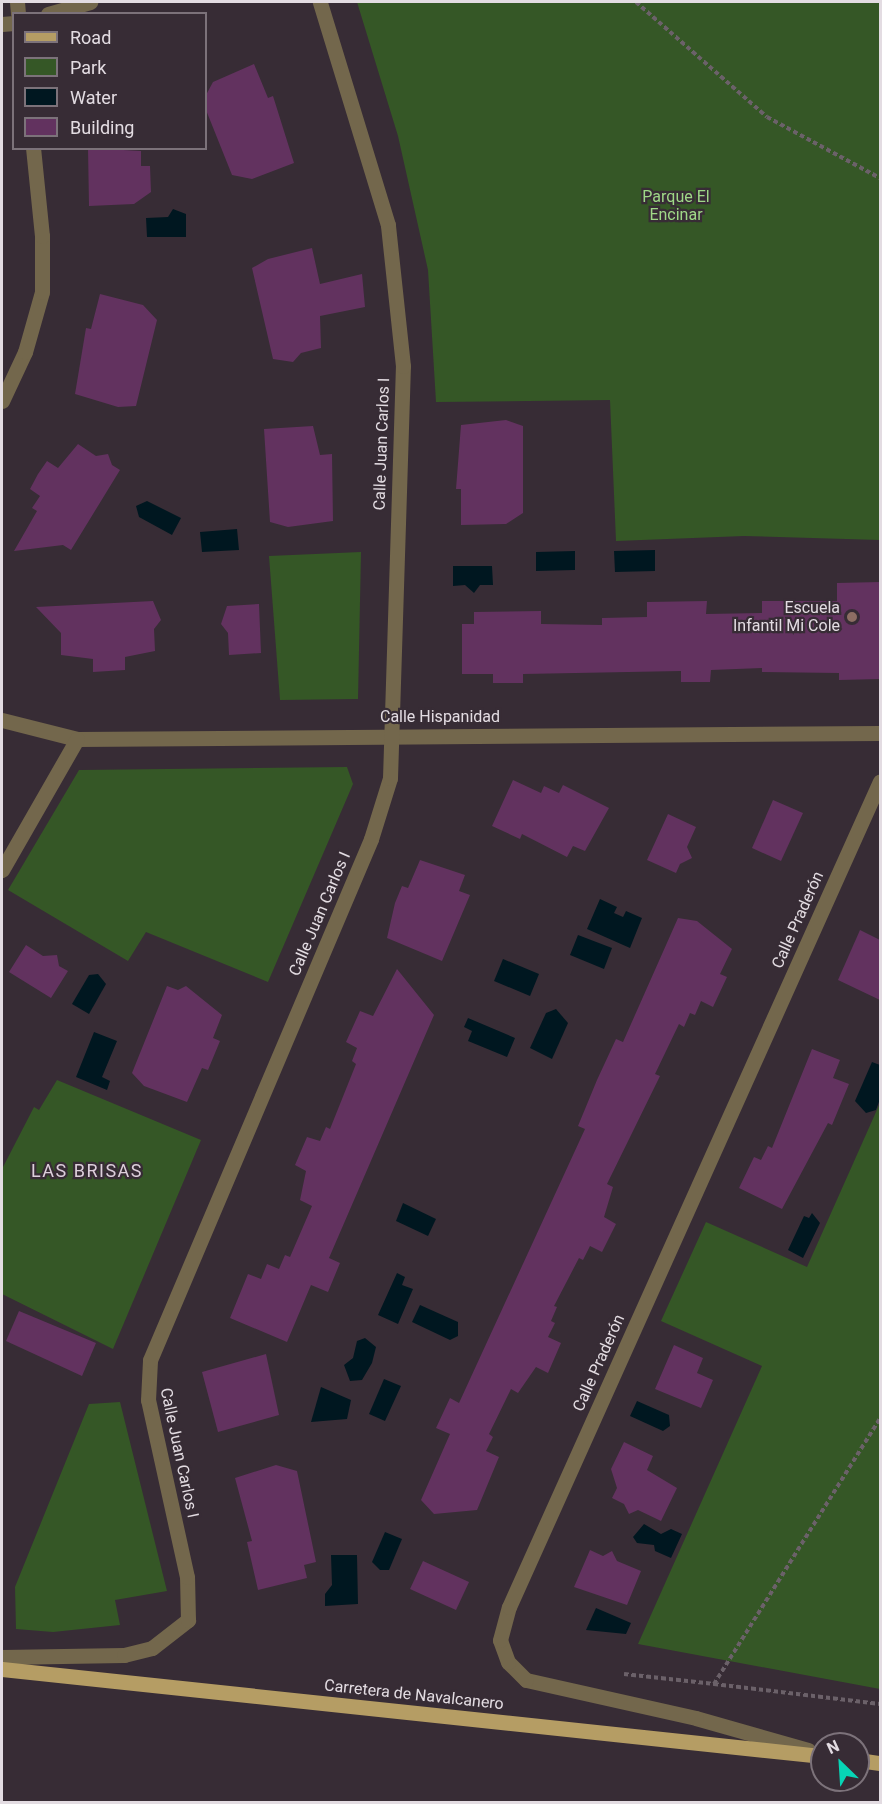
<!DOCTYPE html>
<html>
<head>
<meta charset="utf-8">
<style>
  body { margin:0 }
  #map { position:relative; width:882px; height:1804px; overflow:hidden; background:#372c35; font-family:Roboto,sans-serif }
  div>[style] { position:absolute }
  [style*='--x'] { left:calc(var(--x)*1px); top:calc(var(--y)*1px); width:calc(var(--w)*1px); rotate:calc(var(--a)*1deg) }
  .green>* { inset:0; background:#355726 }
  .water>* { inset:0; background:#001720 }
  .building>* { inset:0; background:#62325f }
  .path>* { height:4px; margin-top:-2px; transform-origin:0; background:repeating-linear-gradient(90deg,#6b6169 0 4.5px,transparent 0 7.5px) }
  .minor>* { height:15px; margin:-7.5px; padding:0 7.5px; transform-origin:7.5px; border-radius:7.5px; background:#73674c }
  .major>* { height:15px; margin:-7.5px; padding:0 7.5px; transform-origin:7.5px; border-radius:7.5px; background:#b59d64 }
  .dots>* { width:16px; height:16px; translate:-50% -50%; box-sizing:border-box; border:3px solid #372c35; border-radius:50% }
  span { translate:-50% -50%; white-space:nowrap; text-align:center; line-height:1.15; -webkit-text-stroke:4.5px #372c35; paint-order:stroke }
  .park-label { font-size:16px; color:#9fd887 }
  .street-label { font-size:16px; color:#e3dce2 }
  .poi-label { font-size:16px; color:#e3dce2 }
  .right { translate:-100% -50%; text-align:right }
  .neighbourhood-label { font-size:18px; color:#ddcfdb; letter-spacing:1.5px }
  .frame { position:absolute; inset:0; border:3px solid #e3dce2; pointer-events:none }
  .legend { position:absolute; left:12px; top:12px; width:195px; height:138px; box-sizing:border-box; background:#372c35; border:2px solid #7c727a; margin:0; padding:8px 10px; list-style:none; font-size:18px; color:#e3dce2 }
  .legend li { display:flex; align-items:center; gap:12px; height:30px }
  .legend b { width:30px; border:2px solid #7c727a }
  .north { position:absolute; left:810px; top:1732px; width:60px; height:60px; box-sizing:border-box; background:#372c35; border:2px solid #7c727a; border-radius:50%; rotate:335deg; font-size:16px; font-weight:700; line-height:24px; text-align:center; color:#e3dce2 }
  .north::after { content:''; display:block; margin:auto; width:21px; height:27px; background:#07d5b6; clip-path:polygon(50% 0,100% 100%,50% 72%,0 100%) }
</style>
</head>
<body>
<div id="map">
  <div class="green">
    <i style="clip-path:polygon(357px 2px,880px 2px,880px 540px,744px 536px,616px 541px,610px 400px,436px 402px,428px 270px,398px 136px)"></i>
    <i style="clip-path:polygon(361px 552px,358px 699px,280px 700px,269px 556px)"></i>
    <i style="clip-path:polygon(347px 767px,353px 784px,268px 982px,146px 932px,128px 961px,8px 890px,79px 770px)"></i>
    <i style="clip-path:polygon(57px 1080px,201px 1140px,113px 1349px,2px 1294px,2px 1169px,34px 1107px,39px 1110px)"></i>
    <i style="clip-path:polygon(880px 1103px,880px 1689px,638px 1644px,762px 1366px,661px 1321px,706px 1222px,807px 1267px)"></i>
    <i style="clip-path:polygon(120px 1402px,167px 1591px,115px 1600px,120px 1625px,53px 1632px,16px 1629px,15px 1587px,89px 1404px)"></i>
  </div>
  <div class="water">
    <i style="clip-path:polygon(173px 209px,186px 214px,186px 237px,147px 237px,146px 218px,168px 217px)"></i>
    <i style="clip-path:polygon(147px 501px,181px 518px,172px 535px,139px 517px,136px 506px)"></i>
    <i style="clip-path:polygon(237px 529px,239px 550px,202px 552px,200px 532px)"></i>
    <i style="clip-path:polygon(655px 550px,655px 571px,615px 572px,614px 551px)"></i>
    <i style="clip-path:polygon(575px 551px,575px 570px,536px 571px,536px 552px)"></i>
    <i style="clip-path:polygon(453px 566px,492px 566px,493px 585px,480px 585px,474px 593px,465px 585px,453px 586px)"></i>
    <i style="clip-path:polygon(600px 899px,617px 907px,614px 913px,623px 917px,626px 911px,642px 918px,630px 948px,587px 929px)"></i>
    <i style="clip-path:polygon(578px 935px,612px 948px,604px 969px,570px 955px)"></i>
    <i style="clip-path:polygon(503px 959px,539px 974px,530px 996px,494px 981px)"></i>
    <i style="clip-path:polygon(98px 974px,106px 984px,89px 1014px,72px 1004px,89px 975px)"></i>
    <i style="clip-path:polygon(556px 1009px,568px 1023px,552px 1059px,530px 1048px,546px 1013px)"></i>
    <i style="clip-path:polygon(468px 1018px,515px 1038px,507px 1057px,468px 1041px,472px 1031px,464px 1027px)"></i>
    <i style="clip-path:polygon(94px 1032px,117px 1041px,102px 1077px,110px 1081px,107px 1090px,76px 1077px)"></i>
    <i style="clip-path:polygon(872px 1062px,880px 1065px,880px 1099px,876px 1110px,866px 1113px,855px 1101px)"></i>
    <i style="clip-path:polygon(403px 1203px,436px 1219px,428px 1236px,396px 1221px)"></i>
    <i style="clip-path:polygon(812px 1213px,820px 1223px,803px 1258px,788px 1250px,804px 1216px,809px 1218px)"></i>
    <i style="clip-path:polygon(397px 1273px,405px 1277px,402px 1285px,413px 1289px,398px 1324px,378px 1315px)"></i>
    <i style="clip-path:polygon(420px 1305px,458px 1322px,458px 1336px,450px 1340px,412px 1322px)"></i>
    <i style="clip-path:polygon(365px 1338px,376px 1347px,372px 1363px,362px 1380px,350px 1381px,344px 1365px,353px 1358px,357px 1341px)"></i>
    <i style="clip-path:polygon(384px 1379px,401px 1386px,385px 1421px,369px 1414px)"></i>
    <i style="clip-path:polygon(321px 1387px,351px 1400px,347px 1419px,311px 1422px)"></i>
    <i style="clip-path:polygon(637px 1401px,669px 1415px,670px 1426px,663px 1431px,630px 1416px)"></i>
    <i style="clip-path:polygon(644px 1524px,661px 1534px,671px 1529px,682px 1534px,671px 1558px,655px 1551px,654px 1545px,637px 1543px,633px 1537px)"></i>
    <i style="clip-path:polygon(385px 1532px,402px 1539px,389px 1570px,380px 1570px,372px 1562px)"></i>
    <i style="clip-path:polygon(331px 1555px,357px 1555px,358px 1604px,325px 1606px,325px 1594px,332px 1585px)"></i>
    <i style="clip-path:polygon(596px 1608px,631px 1623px,626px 1634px,586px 1630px)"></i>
  </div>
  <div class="building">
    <i style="clip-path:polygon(254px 64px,268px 98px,273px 96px,294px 163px,252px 179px,232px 175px,206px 110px,206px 95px,213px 82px)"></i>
    <i style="clip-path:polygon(88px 148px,141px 151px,141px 166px,150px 166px,151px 192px,134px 204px,89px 206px)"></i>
    <i style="clip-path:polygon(312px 248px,320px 284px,362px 274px,365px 307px,320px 316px,321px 348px,301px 353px,293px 362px,273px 359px,252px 268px,268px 259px)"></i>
    <i style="clip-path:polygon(100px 294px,143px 305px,157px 320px,136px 406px,118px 407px,75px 394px,86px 328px,91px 329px)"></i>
    <i style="clip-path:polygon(506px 420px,523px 426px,523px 513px,506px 524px,461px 525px,461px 489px,456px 489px,461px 425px)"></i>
    <i style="clip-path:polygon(313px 426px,320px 455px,332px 454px,333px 521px,288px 527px,270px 522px,264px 429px)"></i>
    <i style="clip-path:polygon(78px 444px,96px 456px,108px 454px,112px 465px,120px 470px,71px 550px,63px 545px,14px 551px,37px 511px,32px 508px,40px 496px,30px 489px,38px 474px,47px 461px,58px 468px)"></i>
    <i style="clip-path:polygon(880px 582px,880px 679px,839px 680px,839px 673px,762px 672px,762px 668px,711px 670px,710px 682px,681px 682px,681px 671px,523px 674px,523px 683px,493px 683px,493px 674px,462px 674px,462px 624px,474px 624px,474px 612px,541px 611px,541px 624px,602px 625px,602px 618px,647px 617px,647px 602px,707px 601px,706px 614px,762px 613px,762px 601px,837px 601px,837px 583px)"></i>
    <i style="clip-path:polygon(153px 601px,161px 620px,154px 629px,155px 651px,125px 657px,125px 670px,93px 672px,93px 659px,61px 655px,61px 633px,36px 607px)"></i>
    <i style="clip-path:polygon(259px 604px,261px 653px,229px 655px,228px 633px,221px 624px,227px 606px)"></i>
    <i style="clip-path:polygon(513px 780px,541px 793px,544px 786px,559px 793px,563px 785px,609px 808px,585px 851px,573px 846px,567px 857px,522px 834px,520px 839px,492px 826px)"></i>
    <i style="clip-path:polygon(773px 800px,803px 813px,781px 861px,752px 848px)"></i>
    <i style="clip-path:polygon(668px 814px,696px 827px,687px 847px,692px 858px,680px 864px,676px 873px,647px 860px)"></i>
    <i style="clip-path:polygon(420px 860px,465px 875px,459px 891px,470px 895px,442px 961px,387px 938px,395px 903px,402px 886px,408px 888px)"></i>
    <i style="clip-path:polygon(678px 918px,697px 921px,732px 949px,720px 974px,727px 977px,713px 1007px,701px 1001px,695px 1015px,690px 1013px,684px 1027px,679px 1024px,655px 1074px,660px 1076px,607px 1184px,613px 1187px,604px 1217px,616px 1224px,602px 1252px,590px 1246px,583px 1260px,579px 1258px,554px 1306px,557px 1307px,551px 1321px,555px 1323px,548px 1337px,561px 1343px,548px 1373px,536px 1367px,518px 1393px,511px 1389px,489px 1434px,493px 1437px,486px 1451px,499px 1457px,477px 1510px,434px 1514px,421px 1500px,450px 1434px,436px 1428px,450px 1398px,459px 1403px,585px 1129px,578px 1126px,597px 1080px,616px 1039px,623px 1042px)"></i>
    <i style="clip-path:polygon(860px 930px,880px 940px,880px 1000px,838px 980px)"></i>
    <i style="clip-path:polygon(26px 945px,43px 956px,57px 955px,59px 966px,68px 971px,51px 998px,9px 972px)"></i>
    <i style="clip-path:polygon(397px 969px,434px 1015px,329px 1258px,340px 1263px,328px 1292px,311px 1285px,287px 1342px,230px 1318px,248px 1274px,261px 1279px,267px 1264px,279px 1269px,285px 1255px,290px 1257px,312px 1206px,300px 1200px,306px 1171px,295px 1165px,307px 1137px,320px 1141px,326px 1127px,330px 1129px,356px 1064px,352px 1061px,357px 1048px,346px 1042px,360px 1011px,373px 1016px)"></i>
    <i style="clip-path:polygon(167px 986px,178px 990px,186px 986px,222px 1015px,213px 1038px,220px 1041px,208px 1070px,202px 1068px,187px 1102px,144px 1086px,132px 1073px)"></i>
    <i style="clip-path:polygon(812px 1049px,840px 1060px,833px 1078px,849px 1084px,832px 1125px,828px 1123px,782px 1209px,739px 1188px,754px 1157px,761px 1160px,768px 1146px,772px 1148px)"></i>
    <i style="clip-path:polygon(19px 1311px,96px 1343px,82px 1376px,6px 1341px)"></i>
    <i style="clip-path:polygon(674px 1345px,703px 1358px,697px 1373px,713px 1380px,701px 1408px,655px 1389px)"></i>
    <i style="clip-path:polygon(266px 1354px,279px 1415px,218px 1432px,202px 1372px)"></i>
    <i style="clip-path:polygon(624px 1442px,653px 1456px,647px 1470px,677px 1488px,661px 1521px,638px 1510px,629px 1514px,624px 1504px,612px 1498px,617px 1488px,611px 1469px)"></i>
    <i style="clip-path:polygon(276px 1465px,297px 1471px,316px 1562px,304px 1565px,307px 1578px,258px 1590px,247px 1542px,252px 1541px,235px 1478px)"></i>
    <i style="clip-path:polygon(590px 1550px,603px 1556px,612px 1551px,617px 1561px,641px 1571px,627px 1605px,574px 1587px)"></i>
    <i style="clip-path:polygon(423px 1561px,469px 1582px,456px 1610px,410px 1589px)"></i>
  </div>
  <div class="path">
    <i style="--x:636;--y:2;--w:174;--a:41.3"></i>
    <i style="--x:767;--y:117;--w:128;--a:28.4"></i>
    <i style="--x:624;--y:1674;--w:91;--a:6.3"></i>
    <i style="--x:714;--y:1684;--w:314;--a:-58"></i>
    <i style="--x:714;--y:1684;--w:167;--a:6.9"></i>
  </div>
  <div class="minor">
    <i style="--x:17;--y:2;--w:12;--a:85"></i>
    <i style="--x:48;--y:14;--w:44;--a:-15.9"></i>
    <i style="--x:2;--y:24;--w:12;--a:-5"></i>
    <i style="--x:2;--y:401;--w:54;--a:-64.9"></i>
    <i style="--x:25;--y:352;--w:62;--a:-74.2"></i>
    <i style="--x:42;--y:292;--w:56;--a:-90"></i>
    <i style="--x:42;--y:236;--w:88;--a:-95.8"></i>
    <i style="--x:2;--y:720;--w:77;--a:14.2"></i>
    <i style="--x:77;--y:739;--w:803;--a:-0.43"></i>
    <i style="--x:2;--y:870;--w:151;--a:-60.2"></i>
    <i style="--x:2;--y:1657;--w:122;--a:-0.9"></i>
    <i style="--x:124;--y:1655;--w:29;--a:-14"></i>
    <i style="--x:152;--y:1648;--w:46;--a:-37.9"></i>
    <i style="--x:188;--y:1620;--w:43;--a:-91.3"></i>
    <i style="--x:187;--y:1577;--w:181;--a:-102.4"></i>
    <i style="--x:148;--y:1400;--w:40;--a:-87.1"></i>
    <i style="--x:150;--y:1360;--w:566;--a:-67.01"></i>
    <i style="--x:371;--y:839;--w:64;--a:-72.7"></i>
    <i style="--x:390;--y:778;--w:412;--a:-88.2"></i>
    <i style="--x:403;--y:366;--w:142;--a:-96.1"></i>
    <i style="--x:388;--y:225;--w:233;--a:-107"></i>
    <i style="--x:808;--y:1750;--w:116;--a:-164.1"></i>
    <i style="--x:696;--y:1718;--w:174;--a:-167.4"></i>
    <i style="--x:526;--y:1680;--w:25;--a:-135"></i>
    <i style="--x:508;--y:1662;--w:23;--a:-110"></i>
    <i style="--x:500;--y:1640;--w:34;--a:-75"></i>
    <i style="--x:509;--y:1607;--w:905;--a:-65.81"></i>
  </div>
  <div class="major">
    <i style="--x:2;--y:1669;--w:825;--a:6.06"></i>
    <i style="--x:858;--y:1760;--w:22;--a:8"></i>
  </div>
  <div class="dots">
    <i style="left:852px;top:617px;background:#8d6e63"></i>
  </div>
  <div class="park-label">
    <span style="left:676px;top:206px">Parque El<br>Encinar</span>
  </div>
  <div class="street-label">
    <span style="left:382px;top:444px;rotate:-88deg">Calle Juan Carlos I</span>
    <span style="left:440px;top:717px">Calle Hispanidad</span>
    <span style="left:320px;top:914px;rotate:-67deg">Calle Juan Carlos I</span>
    <span style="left:798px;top:920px;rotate:-66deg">Calle Praderón</span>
    <span style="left:599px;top:1363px;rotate:-66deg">Calle Praderón</span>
    <span style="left:179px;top:1453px;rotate:78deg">Calle Juan Carlos I</span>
    <span style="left:414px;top:1695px;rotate:6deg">Carretera de Navalcanero</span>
  </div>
  <div class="poi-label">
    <span class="right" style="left:840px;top:617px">Escuela<br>Infantil Mi Cole</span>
  </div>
  <div class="neighbourhood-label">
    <span style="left:87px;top:1171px">LAS BRISAS</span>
  </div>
  <div class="frame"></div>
  <ul class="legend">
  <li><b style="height:8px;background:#b59d64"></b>Road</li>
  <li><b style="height:16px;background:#355726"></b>Park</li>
  <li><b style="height:16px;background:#001720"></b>Water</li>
  <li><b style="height:16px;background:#62325f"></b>Building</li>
  </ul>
  <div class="north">N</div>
</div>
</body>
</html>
